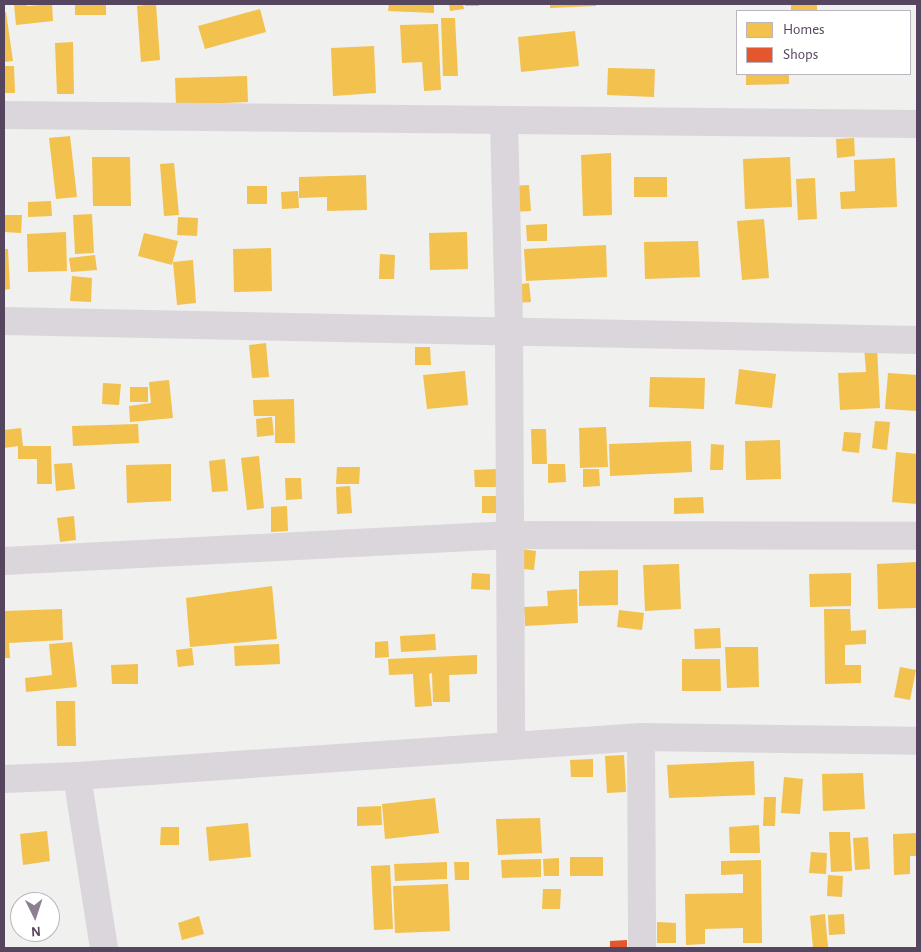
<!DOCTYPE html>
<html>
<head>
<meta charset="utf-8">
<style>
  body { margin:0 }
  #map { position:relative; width:921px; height:952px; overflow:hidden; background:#f0f0ef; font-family:"Alegreya Sans",sans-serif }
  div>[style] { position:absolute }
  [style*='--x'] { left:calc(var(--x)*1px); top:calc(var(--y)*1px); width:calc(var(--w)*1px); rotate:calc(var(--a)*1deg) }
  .homes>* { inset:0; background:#f2c14e }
  .shops>* { inset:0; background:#e4572e }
  .street>* { height:28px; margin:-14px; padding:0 14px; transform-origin:14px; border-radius:14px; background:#dbd6dc }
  span { translate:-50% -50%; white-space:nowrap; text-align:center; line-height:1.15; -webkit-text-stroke:5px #fff; paint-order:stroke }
  .frame { position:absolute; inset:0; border:5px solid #55455e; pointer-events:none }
  .legend { position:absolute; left:736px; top:10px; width:175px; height:65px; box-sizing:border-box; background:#fff; border:1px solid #bbb5bf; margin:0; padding:6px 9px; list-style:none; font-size:15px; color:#55455e }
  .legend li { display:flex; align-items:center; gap:10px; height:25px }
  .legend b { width:25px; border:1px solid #bbb5bf }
  .north { position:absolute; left:10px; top:892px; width:50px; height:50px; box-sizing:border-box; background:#fff; border:1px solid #bbb5bf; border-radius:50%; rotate:176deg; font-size:14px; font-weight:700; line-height:20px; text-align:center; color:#55455e }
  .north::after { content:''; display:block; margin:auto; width:18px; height:22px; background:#8b8191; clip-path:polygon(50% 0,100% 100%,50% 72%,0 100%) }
</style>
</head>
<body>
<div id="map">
  <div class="homes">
    <i style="clip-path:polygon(14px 4px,27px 4px,27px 6px,52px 4px,53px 21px,16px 25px)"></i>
    <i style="clip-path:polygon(75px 4px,106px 4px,106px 15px,75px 15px)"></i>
    <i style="clip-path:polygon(156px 4px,160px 60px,141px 62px,137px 6px)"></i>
    <i style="clip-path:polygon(389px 4px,434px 4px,434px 13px,388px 11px)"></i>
    <i style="clip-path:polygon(449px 4px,463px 4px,464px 9px,450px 11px)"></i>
    <i style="clip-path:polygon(465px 4px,479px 4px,479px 6px,465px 6px)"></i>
    <i style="clip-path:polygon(550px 4px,596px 4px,596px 6px,550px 8px)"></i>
    <i style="clip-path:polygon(791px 4px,817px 4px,817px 11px,791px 11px)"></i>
    <i style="clip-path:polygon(260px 9px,266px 32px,205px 49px,198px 26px)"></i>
    <i style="clip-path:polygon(4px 12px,6px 12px,13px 61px,4px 62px)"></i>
    <i style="clip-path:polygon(441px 18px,455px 18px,458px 76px,443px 76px)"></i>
    <i style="clip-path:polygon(438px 24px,441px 90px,424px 91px,422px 62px,402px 63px,400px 25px)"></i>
    <i style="clip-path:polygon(575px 31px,579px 66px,521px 72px,518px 37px)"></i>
    <i style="clip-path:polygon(73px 42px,74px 94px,57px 94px,55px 43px)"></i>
    <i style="clip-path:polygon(374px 46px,376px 93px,333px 96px,331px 48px)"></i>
    <i style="clip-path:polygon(4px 66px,14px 66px,15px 93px,4px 93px)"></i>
    <i style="clip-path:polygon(608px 68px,655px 69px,654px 97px,607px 95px)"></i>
    <i style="clip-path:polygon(746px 74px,789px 74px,789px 84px,746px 85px)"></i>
    <i style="clip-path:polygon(247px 76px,248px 102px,176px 105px,175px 78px)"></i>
    <i style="clip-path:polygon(70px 136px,77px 197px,56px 199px,49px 138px)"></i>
    <i style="clip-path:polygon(854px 138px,855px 156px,837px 158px,836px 139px)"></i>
    <i style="clip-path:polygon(611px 153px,612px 215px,583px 216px,581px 155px)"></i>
    <i style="clip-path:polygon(92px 157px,130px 157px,131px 206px,93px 206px)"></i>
    <i style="clip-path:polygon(790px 157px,792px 207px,745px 209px,743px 159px)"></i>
    <i style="clip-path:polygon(895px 158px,897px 207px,841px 209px,840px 192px,855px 191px,854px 160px)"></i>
    <i style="clip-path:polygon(174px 163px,179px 215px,164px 216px,160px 164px)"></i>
    <i style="clip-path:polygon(366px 175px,367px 210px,327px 211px,327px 197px,299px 198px,299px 177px)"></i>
    <i style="clip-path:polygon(634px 177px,667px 177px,667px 197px,634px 197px)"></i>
    <i style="clip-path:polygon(815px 178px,817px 219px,798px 220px,796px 179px)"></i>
    <i style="clip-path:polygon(529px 185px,531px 211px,511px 212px,510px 186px)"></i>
    <i style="clip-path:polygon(247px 186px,267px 186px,267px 204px,247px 204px)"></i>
    <i style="clip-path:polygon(298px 191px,299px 208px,282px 209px,281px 192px)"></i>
    <i style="clip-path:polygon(51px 201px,52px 216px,28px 217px,28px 202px)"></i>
    <i style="clip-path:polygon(92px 214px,94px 253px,75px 254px,73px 215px)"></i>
    <i style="clip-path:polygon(4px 215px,22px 215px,21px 233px,4px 232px)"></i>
    <i style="clip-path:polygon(178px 217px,198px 218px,197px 236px,177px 235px)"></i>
    <i style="clip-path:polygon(764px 219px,769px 278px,742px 280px,737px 221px)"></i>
    <i style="clip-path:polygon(547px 224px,547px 241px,527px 241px,526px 225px)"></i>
    <i style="clip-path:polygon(66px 232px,67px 271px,28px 272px,27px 234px)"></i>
    <i style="clip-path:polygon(467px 232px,468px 269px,430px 270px,429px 233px)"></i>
    <i style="clip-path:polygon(144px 233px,178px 241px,172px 265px,138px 256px)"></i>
    <i style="clip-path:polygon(698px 241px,700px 277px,645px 279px,644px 242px)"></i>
    <i style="clip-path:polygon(606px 245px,607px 277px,526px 281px,524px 249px)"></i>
    <i style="clip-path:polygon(271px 248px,272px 291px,234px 292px,233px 249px)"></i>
    <i style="clip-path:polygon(4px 249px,8px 249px,10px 289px,4px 290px)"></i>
    <i style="clip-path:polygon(380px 254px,395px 255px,394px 279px,379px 279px)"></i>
    <i style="clip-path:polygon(95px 255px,97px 270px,71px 272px,69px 258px)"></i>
    <i style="clip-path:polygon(193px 260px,196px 303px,177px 305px,173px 262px)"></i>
    <i style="clip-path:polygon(72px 276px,92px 278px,91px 302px,70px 301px)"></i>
    <i style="clip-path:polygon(529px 283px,531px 302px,514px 303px,513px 285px)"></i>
    <i style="clip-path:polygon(266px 343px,269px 377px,252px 378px,249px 345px)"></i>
    <i style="clip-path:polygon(415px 347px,430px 347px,431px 365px,415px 365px)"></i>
    <i style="clip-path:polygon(864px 347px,877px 347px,880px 408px,840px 410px,838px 373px,866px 372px)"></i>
    <i style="clip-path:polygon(739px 369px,776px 374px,772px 408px,735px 404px)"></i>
    <i style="clip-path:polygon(465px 371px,468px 405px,427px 409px,423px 375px)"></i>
    <i style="clip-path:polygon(888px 373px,917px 375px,917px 411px,885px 409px)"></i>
    <i style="clip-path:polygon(650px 377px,705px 378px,704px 409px,649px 407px)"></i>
    <i style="clip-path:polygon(169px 380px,173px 418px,130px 422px,129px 406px,151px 403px,149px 382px)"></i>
    <i style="clip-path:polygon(103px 383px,121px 384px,119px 405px,102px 404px)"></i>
    <i style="clip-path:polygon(130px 387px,148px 387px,148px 402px,130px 402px)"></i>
    <i style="clip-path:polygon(294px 399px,295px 443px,275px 443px,275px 416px,254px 416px,253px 400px)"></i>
    <i style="clip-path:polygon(272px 417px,274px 435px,257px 437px,256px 419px)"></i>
    <i style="clip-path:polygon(875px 421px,890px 422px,887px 450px,872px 448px)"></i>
    <i style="clip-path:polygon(138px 424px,139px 443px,73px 446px,72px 426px)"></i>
    <i style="clip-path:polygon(606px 427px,608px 467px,580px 468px,579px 428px)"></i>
    <i style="clip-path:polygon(21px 428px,23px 446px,51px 446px,52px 484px,37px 484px,37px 459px,18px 459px,18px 446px,4px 448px,4px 430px)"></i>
    <i style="clip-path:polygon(531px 429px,546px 429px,547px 464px,532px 464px)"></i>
    <i style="clip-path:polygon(844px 432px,861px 433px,859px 453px,842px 451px)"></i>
    <i style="clip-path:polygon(780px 440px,781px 479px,746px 480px,745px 441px)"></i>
    <i style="clip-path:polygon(691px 441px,692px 472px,610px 476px,609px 444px)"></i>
    <i style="clip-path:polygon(711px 444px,724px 445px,723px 470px,710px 470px)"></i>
    <i style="clip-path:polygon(896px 452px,917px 454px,917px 504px,892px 502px)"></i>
    <i style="clip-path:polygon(259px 456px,264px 508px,247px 510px,241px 458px)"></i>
    <i style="clip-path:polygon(225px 459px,228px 491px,212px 492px,209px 461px)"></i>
    <i style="clip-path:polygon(72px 463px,75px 489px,56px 491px,54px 464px)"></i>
    <i style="clip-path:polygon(171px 464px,171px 501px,127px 503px,126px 465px)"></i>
    <i style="clip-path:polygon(548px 464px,565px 464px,566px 482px,548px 483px)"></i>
    <i style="clip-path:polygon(337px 467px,360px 467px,359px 484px,336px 484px)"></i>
    <i style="clip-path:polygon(497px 469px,498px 487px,475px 487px,474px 470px)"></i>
    <i style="clip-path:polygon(583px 469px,599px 469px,600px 486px,583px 487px)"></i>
    <i style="clip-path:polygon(285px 478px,301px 478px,302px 499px,286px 500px)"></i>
    <i style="clip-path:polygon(350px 486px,352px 513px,337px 514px,336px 487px)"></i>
    <i style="clip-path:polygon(482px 496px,499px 496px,499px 513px,482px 513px)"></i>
    <i style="clip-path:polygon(703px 497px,704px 513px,674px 514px,674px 498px)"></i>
    <i style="clip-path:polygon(287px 506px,288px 531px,271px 532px,271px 507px)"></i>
    <i style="clip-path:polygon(74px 516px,76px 540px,60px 542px,57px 518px)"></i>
    <i style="clip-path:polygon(514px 548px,536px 551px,534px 570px,512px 568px)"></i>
    <i style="clip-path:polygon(917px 562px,917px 608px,878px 609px,877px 564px)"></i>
    <i style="clip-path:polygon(679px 564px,681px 609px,645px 611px,643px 565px)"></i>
    <i style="clip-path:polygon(618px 570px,618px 605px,579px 606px,579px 571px)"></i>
    <i style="clip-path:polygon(472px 573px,490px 574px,490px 590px,471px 589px)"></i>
    <i style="clip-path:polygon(851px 573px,851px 606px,810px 607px,809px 574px)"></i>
    <i style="clip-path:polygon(272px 586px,277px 639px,190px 647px,186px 598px)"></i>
    <i style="clip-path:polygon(577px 589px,578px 623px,525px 626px,524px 607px,548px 606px,547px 591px)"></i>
    <i style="clip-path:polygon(62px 609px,63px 640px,9px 643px,10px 658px,4px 658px,4px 611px)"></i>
    <i style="clip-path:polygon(824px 609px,850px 609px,851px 631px,866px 630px,866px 644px,845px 645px,845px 665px,861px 665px,861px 683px,825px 684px)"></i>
    <i style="clip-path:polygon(619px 610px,644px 613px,642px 630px,617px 627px)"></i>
    <i style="clip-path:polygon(720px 628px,721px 648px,695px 649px,694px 629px)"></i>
    <i style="clip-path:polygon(435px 634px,436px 650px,401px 652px,400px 636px)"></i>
    <i style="clip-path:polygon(388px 641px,389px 657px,375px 658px,375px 642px)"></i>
    <i style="clip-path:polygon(72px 642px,77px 687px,26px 692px,25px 678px,52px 675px,49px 644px)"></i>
    <i style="clip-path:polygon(279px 644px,280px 664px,235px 666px,234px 646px)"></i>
    <i style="clip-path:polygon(725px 647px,758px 647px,759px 687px,727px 688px)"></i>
    <i style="clip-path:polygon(192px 648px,194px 665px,178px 667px,176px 650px)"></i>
    <i style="clip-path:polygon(477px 655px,477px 674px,449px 675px,450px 702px,433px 702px,432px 673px,429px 674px,432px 706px,415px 707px,413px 674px,389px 675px,388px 659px)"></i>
    <i style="clip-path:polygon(682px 659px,720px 659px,721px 691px,682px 691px)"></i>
    <i style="clip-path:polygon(138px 664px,138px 684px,112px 684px,111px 665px)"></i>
    <i style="clip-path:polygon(900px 667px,916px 670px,910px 700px,894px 697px)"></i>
    <i style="clip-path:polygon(56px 701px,75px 701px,76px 746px,57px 746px)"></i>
    <i style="clip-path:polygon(624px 755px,626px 792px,607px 793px,605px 756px)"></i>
    <i style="clip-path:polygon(593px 759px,593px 777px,571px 777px,570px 760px)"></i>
    <i style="clip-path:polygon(754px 761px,755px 795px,669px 798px,667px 765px)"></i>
    <i style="clip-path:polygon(863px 773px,865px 809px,823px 811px,822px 774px)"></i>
    <i style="clip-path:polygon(784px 777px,803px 779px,800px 814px,781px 813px)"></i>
    <i style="clip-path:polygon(764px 797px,776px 797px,775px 826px,763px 826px)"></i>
    <i style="clip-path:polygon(435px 798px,439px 833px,385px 839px,382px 804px)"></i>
    <i style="clip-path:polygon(381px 806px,382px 825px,357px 826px,357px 807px)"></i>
    <i style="clip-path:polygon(540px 818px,542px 853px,498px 855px,496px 819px)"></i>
    <i style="clip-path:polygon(248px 823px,251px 857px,209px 861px,206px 827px)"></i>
    <i style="clip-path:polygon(759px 825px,760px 853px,730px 853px,729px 827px)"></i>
    <i style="clip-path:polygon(161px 827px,179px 827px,179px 845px,160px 845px)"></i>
    <i style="clip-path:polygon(47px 831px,50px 861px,23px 865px,20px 834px)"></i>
    <i style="clip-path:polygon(829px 832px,850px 832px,852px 871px,831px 872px)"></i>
    <i style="clip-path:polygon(917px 833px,917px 856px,910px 856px,910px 874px,894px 875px,893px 834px)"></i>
    <i style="clip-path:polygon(868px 837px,870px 869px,855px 870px,853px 838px)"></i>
    <i style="clip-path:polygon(811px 852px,827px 853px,826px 874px,809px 873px)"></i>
    <i style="clip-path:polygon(570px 857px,603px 857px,603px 876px,570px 876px)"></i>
    <i style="clip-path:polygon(559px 858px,559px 876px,544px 876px,543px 859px)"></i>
    <i style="clip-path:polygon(541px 859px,541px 877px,502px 878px,501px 860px)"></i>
    <i style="clip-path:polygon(761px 860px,762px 943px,743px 943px,743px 928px,705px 929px,705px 944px,686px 945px,685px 894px,743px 893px,743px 874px,721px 875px,721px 861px)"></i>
    <i style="clip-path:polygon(447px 862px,447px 879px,395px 881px,394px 864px)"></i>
    <i style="clip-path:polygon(454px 862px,469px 862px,469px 880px,455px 880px)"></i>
    <i style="clip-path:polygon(390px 865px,393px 929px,374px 930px,371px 866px)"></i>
    <i style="clip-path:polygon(828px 875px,843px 876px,842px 897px,827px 896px)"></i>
    <i style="clip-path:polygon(448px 884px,450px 931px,395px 933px,393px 886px)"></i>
    <i style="clip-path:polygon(543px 889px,561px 889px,560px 909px,542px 909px)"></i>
    <i style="clip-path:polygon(825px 914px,828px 947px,813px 948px,810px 916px)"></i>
    <i style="clip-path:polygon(844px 914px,845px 934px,829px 935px,828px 915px)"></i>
    <i style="clip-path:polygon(199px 916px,204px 934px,182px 940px,178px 923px)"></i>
    <i style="clip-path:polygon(657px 922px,676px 923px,676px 943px,657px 943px)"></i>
  </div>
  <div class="shops">
    <i style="clip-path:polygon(627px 940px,627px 948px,610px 948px,610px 941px)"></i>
  </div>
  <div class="street">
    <i style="--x:4;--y:115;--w:913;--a:0.56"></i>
    <i style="--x:504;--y:120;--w:211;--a:88.6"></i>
    <i style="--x:509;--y:331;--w:413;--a:89.7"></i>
    <i style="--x:4;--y:321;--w:913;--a:1.19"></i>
    <i style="--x:4;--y:561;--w:507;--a:-2.94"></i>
    <i style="--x:510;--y:535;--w:407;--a:0.1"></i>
    <i style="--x:641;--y:737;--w:211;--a:89.7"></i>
    <i style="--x:77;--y:776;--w:174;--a:81.1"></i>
    <i style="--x:4;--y:779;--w:73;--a:-2.4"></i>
    <i style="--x:77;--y:776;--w:565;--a:-3.96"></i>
    <i style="--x:641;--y:737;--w:276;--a:0.8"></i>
  </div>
  <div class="frame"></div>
  <ul class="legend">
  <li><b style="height:14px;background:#f2c14e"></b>Homes</li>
  <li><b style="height:14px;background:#e4572e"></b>Shops</li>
  </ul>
  <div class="north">N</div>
</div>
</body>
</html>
